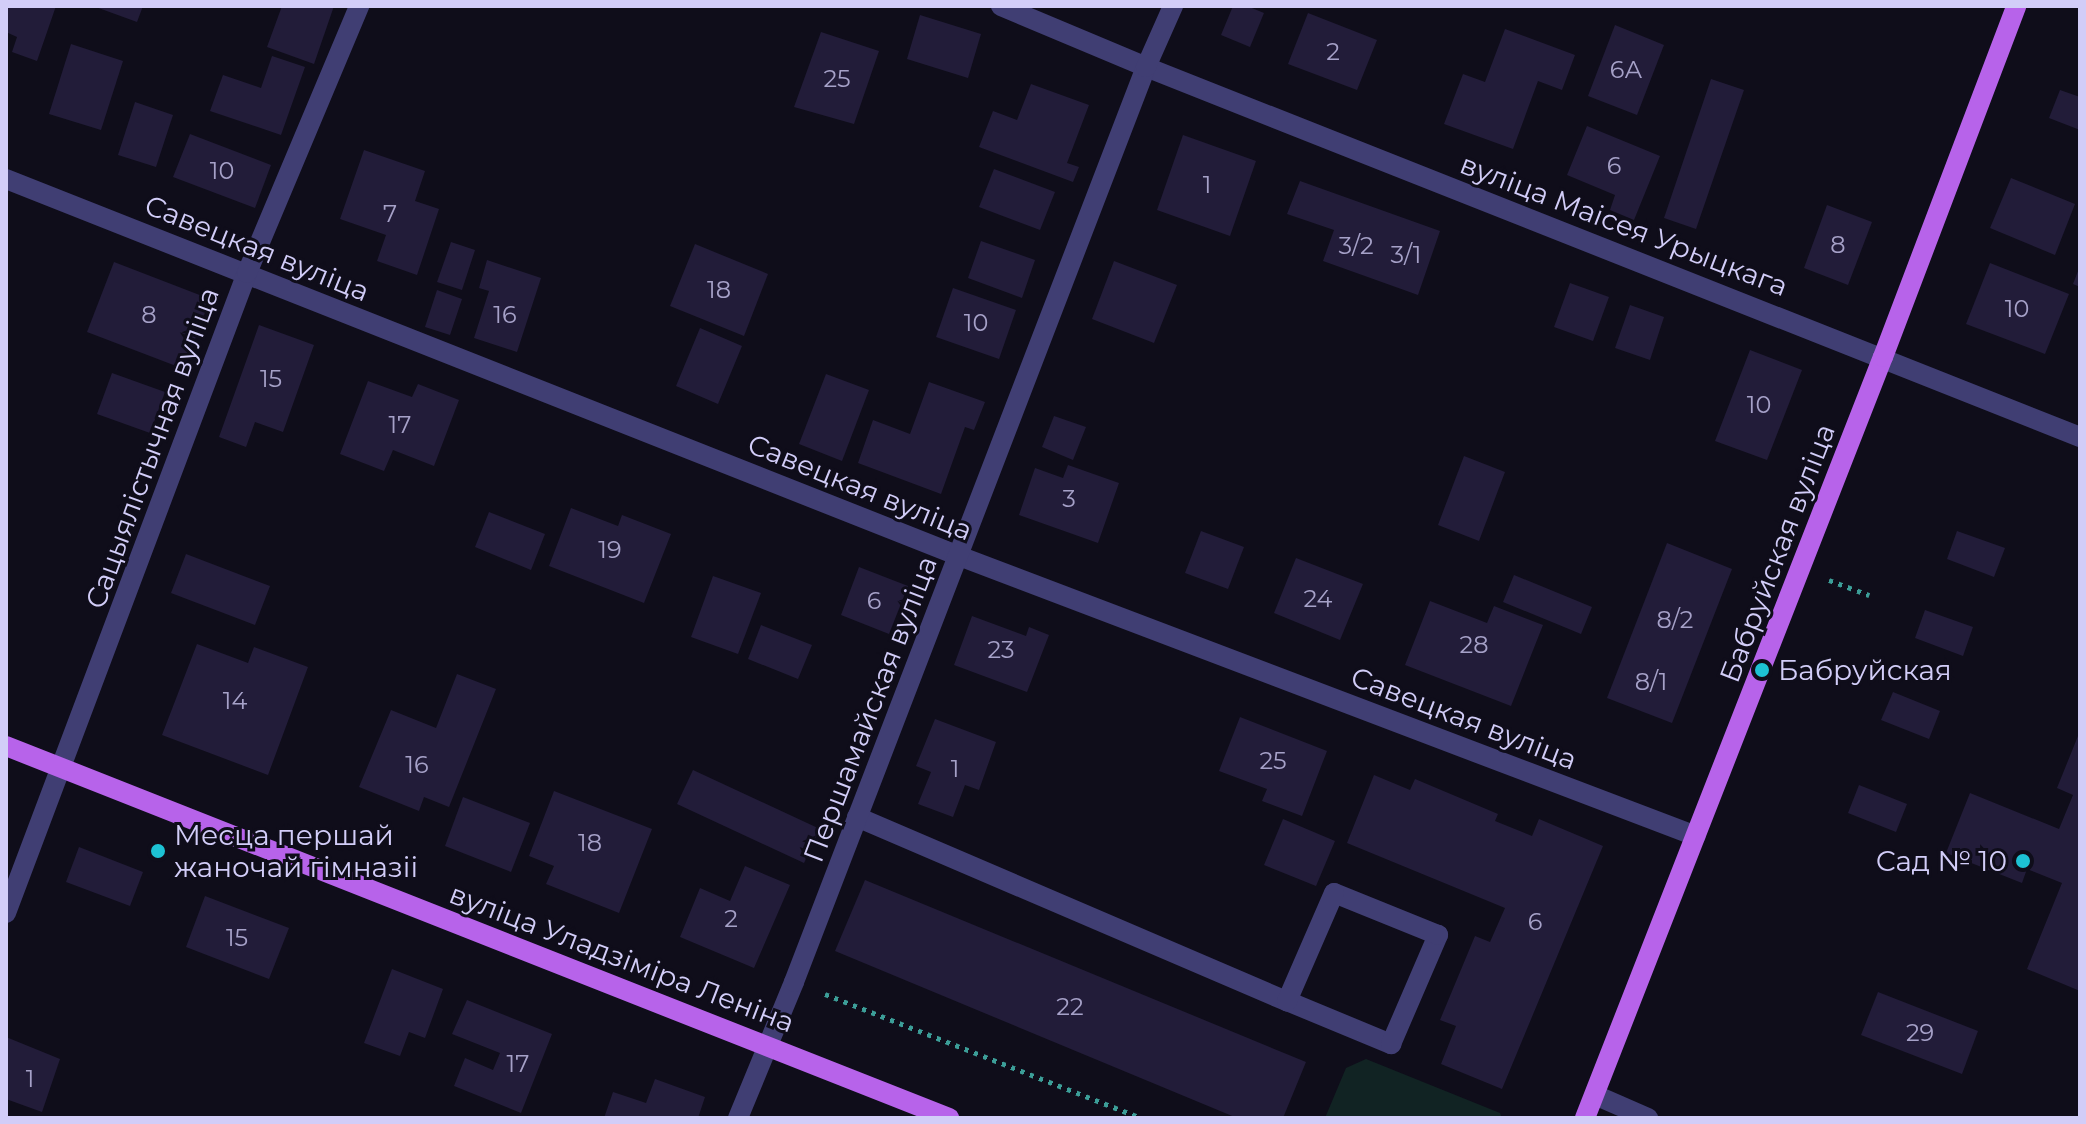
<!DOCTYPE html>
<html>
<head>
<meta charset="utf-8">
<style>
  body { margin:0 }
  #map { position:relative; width:2086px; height:1124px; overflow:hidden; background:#0f0d1a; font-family:Montserrat,sans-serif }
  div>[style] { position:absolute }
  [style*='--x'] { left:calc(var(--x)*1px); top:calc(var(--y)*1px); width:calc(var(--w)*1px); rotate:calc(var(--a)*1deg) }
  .green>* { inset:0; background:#112323 }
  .building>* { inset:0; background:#221c39 }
  .path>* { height:5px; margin-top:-2.5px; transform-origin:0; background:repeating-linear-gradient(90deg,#3c9e98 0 4px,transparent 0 10px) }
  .minor>* { height:20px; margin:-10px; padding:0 10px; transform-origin:10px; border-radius:10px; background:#403e73 }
  .major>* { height:20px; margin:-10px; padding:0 10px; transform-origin:10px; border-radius:10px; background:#b763ea }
  .dots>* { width:22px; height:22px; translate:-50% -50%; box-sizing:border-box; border:4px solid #0f0d1a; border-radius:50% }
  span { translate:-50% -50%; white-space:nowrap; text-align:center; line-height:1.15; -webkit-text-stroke:6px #0f0d1a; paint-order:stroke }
  .number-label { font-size:24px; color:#a6a1c8 }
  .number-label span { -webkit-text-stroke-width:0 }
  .street-label { font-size:28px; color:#d2cdf8 }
  .poi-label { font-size:28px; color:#d2cdf8 }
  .left { translate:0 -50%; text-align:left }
  .right { translate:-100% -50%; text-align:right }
  .frame { position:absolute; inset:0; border:8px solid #d2cdf8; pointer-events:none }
</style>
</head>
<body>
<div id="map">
  <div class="green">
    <i style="clip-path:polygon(1366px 1059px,1500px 1113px,1502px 1118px,1325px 1118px,1346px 1068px)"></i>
  </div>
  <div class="building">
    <i style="clip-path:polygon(6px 6px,56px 6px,37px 61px,12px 52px,17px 37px,6px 32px)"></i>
    <i style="clip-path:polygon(93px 6px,143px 6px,137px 22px)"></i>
    <i style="clip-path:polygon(282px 6px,334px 6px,314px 64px,267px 47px)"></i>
    <i style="clip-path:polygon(1233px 6px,1247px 6px,1264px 13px,1250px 47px,1221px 35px)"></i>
    <i style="clip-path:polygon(1308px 13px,1377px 40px,1357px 90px,1288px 64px)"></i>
    <i style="clip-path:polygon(920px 15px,981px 34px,968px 78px,907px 59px)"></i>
    <i style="clip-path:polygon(1615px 25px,1664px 45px,1637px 115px,1588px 96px)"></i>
    <i style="clip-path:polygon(1505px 29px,1575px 55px,1562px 90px,1538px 81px,1513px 149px,1444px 124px,1463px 74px,1485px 82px)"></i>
    <i style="clip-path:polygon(821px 32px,879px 51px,854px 124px,794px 107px)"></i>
    <i style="clip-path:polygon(71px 44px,123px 61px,101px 130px,49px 114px)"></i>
    <i style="clip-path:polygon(272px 56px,305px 67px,281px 135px,210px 111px,223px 75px,261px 88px)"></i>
    <i style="clip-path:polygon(1711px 79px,1744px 90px,1696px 229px,1664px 218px)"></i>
    <i style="clip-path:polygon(1031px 84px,1089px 105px,1067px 163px,1079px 167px,1073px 182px,979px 147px,993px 111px,1017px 120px)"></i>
    <i style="clip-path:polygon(2060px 90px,2080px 97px,2080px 130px,2049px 118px)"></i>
    <i style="clip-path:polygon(135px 102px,173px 115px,156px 167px,118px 155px)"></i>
    <i style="clip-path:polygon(1587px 126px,1660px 156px,1634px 220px,1610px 210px,1615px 195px,1567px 175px)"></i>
    <i style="clip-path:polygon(190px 134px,271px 165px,255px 208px,173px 177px)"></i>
    <i style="clip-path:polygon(1183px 135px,1256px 161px,1230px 236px,1157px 210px)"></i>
    <i style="clip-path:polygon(364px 150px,425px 171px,415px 201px,439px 209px,417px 275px,377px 261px,386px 235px,340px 219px)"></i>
    <i style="clip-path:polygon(994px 169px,1055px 192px,1040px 230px,979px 207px)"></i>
    <i style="clip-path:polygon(2011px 178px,2075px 204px,2055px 255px,1990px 228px)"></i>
    <i style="clip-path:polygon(1300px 181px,1440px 231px,1418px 295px,1323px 261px,1334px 230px,1287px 214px)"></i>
    <i style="clip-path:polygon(1827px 205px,1872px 222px,1848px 285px,1804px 268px)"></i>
    <i style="clip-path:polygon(981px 241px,1035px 260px,1022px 298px,968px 278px)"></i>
    <i style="clip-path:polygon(451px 242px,475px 250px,462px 290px,437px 282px)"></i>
    <i style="clip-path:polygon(695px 244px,768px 274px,744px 336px,670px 306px)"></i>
    <i style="clip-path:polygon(487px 260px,541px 278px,517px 352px,474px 338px,489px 291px,479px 288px)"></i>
    <i style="clip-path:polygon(1114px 261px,1177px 285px,1154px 343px,1092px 319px)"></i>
    <i style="clip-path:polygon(114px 262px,210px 299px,184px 369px,87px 332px)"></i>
    <i style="clip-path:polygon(1990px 263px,2069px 294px,2045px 354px,1966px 324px)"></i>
    <i style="clip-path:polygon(2080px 266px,2080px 287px,2073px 284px)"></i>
    <i style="clip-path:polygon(1570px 283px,1609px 297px,1593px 341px,1554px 327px)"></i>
    <i style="clip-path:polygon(953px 288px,1016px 310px,999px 359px,936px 337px)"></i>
    <i style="clip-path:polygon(437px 290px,462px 299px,450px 335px,425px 327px)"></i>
    <i style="clip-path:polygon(1630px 305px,1664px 317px,1650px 360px,1615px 348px)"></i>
    <i style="clip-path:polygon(259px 325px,314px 345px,283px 432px,255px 422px,246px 447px,219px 437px)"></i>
    <i style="clip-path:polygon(700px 328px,742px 346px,718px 404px,676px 386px)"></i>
    <i style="clip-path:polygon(1750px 350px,1802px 370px,1767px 460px,1715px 441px)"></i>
    <i style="clip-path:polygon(112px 373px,165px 392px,150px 433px,97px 414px)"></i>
    <i style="clip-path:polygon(826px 374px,869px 390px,842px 461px,799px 444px)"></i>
    <i style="clip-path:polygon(368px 381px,412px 397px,418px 384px,459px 400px,434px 466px,393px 450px,384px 471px,340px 454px)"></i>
    <i style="clip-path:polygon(929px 382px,985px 402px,974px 430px,965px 427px,941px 494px,858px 463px,873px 420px,910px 434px)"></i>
    <i style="clip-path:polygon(1054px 416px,1086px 427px,1073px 460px,1042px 447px)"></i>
    <i style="clip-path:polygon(1464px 456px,1505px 472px,1479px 541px,1438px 525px)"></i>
    <i style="clip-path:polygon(1068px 465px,1119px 483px,1098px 543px,1019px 515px,1035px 468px,1063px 478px)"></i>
    <i style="clip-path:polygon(571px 508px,618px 526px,622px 515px,671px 534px,644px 603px,549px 566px)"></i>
    <i style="clip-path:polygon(489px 512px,545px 534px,531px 570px,475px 547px)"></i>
    <i style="clip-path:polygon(1201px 531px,1244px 547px,1228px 589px,1185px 573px)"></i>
    <i style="clip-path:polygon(1957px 531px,2005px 548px,1994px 577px,1947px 559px)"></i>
    <i style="clip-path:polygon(1667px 543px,1732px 569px,1672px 723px,1607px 698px)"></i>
    <i style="clip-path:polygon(186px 554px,270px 586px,255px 625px,171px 593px)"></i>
    <i style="clip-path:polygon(1296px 558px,1363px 584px,1340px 640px,1274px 613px)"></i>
    <i style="clip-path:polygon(859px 567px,908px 586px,889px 634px,841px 615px)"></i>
    <i style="clip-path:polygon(1514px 575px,1592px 607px,1581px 634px,1503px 602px)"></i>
    <i style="clip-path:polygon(713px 576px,761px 593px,738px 654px,691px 637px)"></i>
    <i style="clip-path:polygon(1430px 601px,1487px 623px,1494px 606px,1543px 625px,1511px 706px,1405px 665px)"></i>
    <i style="clip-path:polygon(1925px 610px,1973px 627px,1963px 656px,1915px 638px)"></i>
    <i style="clip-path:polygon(972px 616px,1026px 636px,1029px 627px,1049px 635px,1027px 692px,954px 665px)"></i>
    <i style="clip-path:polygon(761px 625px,812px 645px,798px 679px,748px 659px)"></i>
    <i style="clip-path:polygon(197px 644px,248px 663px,254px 647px,308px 667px,268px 775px,162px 735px)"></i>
    <i style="clip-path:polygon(457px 674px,496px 689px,449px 807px,424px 797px,419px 811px,359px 787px,391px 710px,436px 728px)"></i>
    <i style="clip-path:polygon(1893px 692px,1940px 711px,1929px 739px,1881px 720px)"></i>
    <i style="clip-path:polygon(1240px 717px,1327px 751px,1302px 816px,1262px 801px,1267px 789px,1219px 771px)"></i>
    <i style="clip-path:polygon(935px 719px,996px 742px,979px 790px,965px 785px,953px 817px,918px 804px,931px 772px,916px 766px)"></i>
    <i style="clip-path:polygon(2080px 731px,2080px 991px,2027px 969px,2062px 883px,2027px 869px,2022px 883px,1946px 853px,1970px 793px,2059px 829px,2073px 795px,2057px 788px)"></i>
    <i style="clip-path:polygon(693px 770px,820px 829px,804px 863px,677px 804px)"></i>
    <i style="clip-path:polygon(1374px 775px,1410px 790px,1415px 779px,1498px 814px,1495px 821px,1532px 836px,1539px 819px,1603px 846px,1502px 1089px,1441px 1064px,1456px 1026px,1440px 1020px,1475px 936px,1490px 942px,1505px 908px,1347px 843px)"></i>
    <i style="clip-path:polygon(1859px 785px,1907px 804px,1896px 832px,1848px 813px)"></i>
    <i style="clip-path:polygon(554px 791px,652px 829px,619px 913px,546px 884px,554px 866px,529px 856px)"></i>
    <i style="clip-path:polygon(463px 797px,530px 823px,511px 872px,445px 846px)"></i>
    <i style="clip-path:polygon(1283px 819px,1335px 841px,1316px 886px,1264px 865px)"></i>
    <i style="clip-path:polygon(79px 847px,143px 872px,130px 906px,66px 882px)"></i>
    <i style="clip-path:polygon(745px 866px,790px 885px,754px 968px,680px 937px,700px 888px,730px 901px)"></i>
    <i style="clip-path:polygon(865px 880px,1306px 1062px,1283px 1118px,1237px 1118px,835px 951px)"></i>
    <i style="clip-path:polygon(205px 896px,289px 928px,269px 979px,186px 947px)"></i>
    <i style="clip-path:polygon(392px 969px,443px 989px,425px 1038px,409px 1032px,400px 1056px,364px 1043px)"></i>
    <i style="clip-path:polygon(1878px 992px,1978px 1031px,1962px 1074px,1861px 1035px)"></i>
    <i style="clip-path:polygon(467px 1000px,552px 1034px,521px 1113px,454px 1086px,465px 1058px,493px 1070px,500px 1053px,452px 1034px)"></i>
    <i style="clip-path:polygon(6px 1037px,60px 1059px,42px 1112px,6px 1099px)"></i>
    <i style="clip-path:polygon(655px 1079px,705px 1097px,698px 1118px,604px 1118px,613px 1092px,646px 1103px)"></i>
  </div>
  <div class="path">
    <i style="--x:1829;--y:580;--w:43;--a:20.6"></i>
    <i style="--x:825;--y:994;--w:340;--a:21.4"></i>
  </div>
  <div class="minor">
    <i style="--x:1001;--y:6;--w:157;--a:22.8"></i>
    <i style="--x:1146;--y:67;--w:1005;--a:21.61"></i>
    <i style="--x:6;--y:179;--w:1025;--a:21.58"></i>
    <i style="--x:959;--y:556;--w:788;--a:20.8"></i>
    <i style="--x:857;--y:817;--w:468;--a:23.2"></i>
    <i style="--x:1287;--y:1001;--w:113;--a:22.5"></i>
    <i style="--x:1391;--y:1044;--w:119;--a:-66.7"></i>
    <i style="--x:1438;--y:935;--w:112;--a:-158"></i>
    <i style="--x:1334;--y:893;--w:118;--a:113.5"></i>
    <i style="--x:6;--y:913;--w:684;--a:-69.37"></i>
    <i style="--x:247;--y:273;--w:290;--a:-67.2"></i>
    <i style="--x:1595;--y:1095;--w:58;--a:23.5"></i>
    <i style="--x:738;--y:1118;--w:147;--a:-67.6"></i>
    <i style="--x:794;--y:982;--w:980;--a:-68.96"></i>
    <i style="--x:1146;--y:67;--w:67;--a:-66.1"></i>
  </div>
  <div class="major">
    <i style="--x:6;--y:746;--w:1014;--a:21.53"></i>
    <i style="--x:1585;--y:1118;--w:817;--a:-68.62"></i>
    <i style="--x:1883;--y:357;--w:375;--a:-69.2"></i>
  </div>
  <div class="dots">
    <i style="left:1762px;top:670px;background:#1dc2d4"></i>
    <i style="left:158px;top:851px;background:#1dc2d4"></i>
    <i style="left:2023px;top:861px;background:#1dc2d4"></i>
  </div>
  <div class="number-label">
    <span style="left:1333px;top:52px">2</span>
    <span style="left:1626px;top:70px">6А</span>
    <span style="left:837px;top:79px">25</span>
    <span style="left:1614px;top:166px">6</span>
    <span style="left:222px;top:171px">10</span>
    <span style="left:1207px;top:185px">1</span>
    <span style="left:390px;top:214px">7</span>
    <span style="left:1838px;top:245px">8</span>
    <span style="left:1356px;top:246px">3/2</span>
    <span style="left:1406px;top:255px">3/1</span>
    <span style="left:719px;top:290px">18</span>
    <span style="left:2017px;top:309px">10</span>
    <span style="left:149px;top:315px">8</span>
    <span style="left:505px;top:315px">16</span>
    <span style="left:976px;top:323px">10</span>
    <span style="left:271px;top:379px">15</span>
    <span style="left:1759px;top:405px">10</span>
    <span style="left:400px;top:425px">17</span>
    <span style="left:1069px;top:499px">3</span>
    <span style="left:610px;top:550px">19</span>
    <span style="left:1318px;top:599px">24</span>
    <span style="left:874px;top:601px">6</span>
    <span style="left:1675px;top:620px">8/2</span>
    <span style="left:1474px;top:645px">28</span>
    <span style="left:1001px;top:650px">23</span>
    <span style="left:1651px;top:682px">8/1</span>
    <span style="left:235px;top:701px">14</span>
    <span style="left:1273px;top:761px">25</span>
    <span style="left:417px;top:765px">16</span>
    <span style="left:955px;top:769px">1</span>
    <span style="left:590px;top:843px">18</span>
    <span style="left:731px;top:919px">2</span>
    <span style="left:1535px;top:922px">6</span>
    <span style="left:237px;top:938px">15</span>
    <span style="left:1070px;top:1007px">22</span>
    <span style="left:1920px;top:1033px">29</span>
    <span style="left:518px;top:1064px">17</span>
    <span style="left:30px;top:1079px">1</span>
  </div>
  <div class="street-label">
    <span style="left:1624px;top:225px;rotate:21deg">вуліца Маісея Урыцкага</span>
    <span style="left:257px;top:248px;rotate:22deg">Савецкая вуліца</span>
    <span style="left:152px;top:448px;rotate:-70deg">Сацыялістычная вуліца</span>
    <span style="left:860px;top:487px;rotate:22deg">Савецкая вуліца</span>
    <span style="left:1777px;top:553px;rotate:-69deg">Бабруйская вуліца</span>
    <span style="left:870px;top:709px;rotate:-69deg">Першамайская вуліца</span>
    <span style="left:1464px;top:718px;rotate:21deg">Савецкая вуліца</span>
    <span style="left:622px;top:958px;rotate:21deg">вуліца Уладзіміра Леніна</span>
  </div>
  <div class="poi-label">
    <span class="left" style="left:1778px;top:670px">Бабруйская</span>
    <span class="left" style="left:174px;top:851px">Месца першай<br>жаночай гімназіі</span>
    <span class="right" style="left:2007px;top:861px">Сад № 10</span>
  </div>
  <div class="frame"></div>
</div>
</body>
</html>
